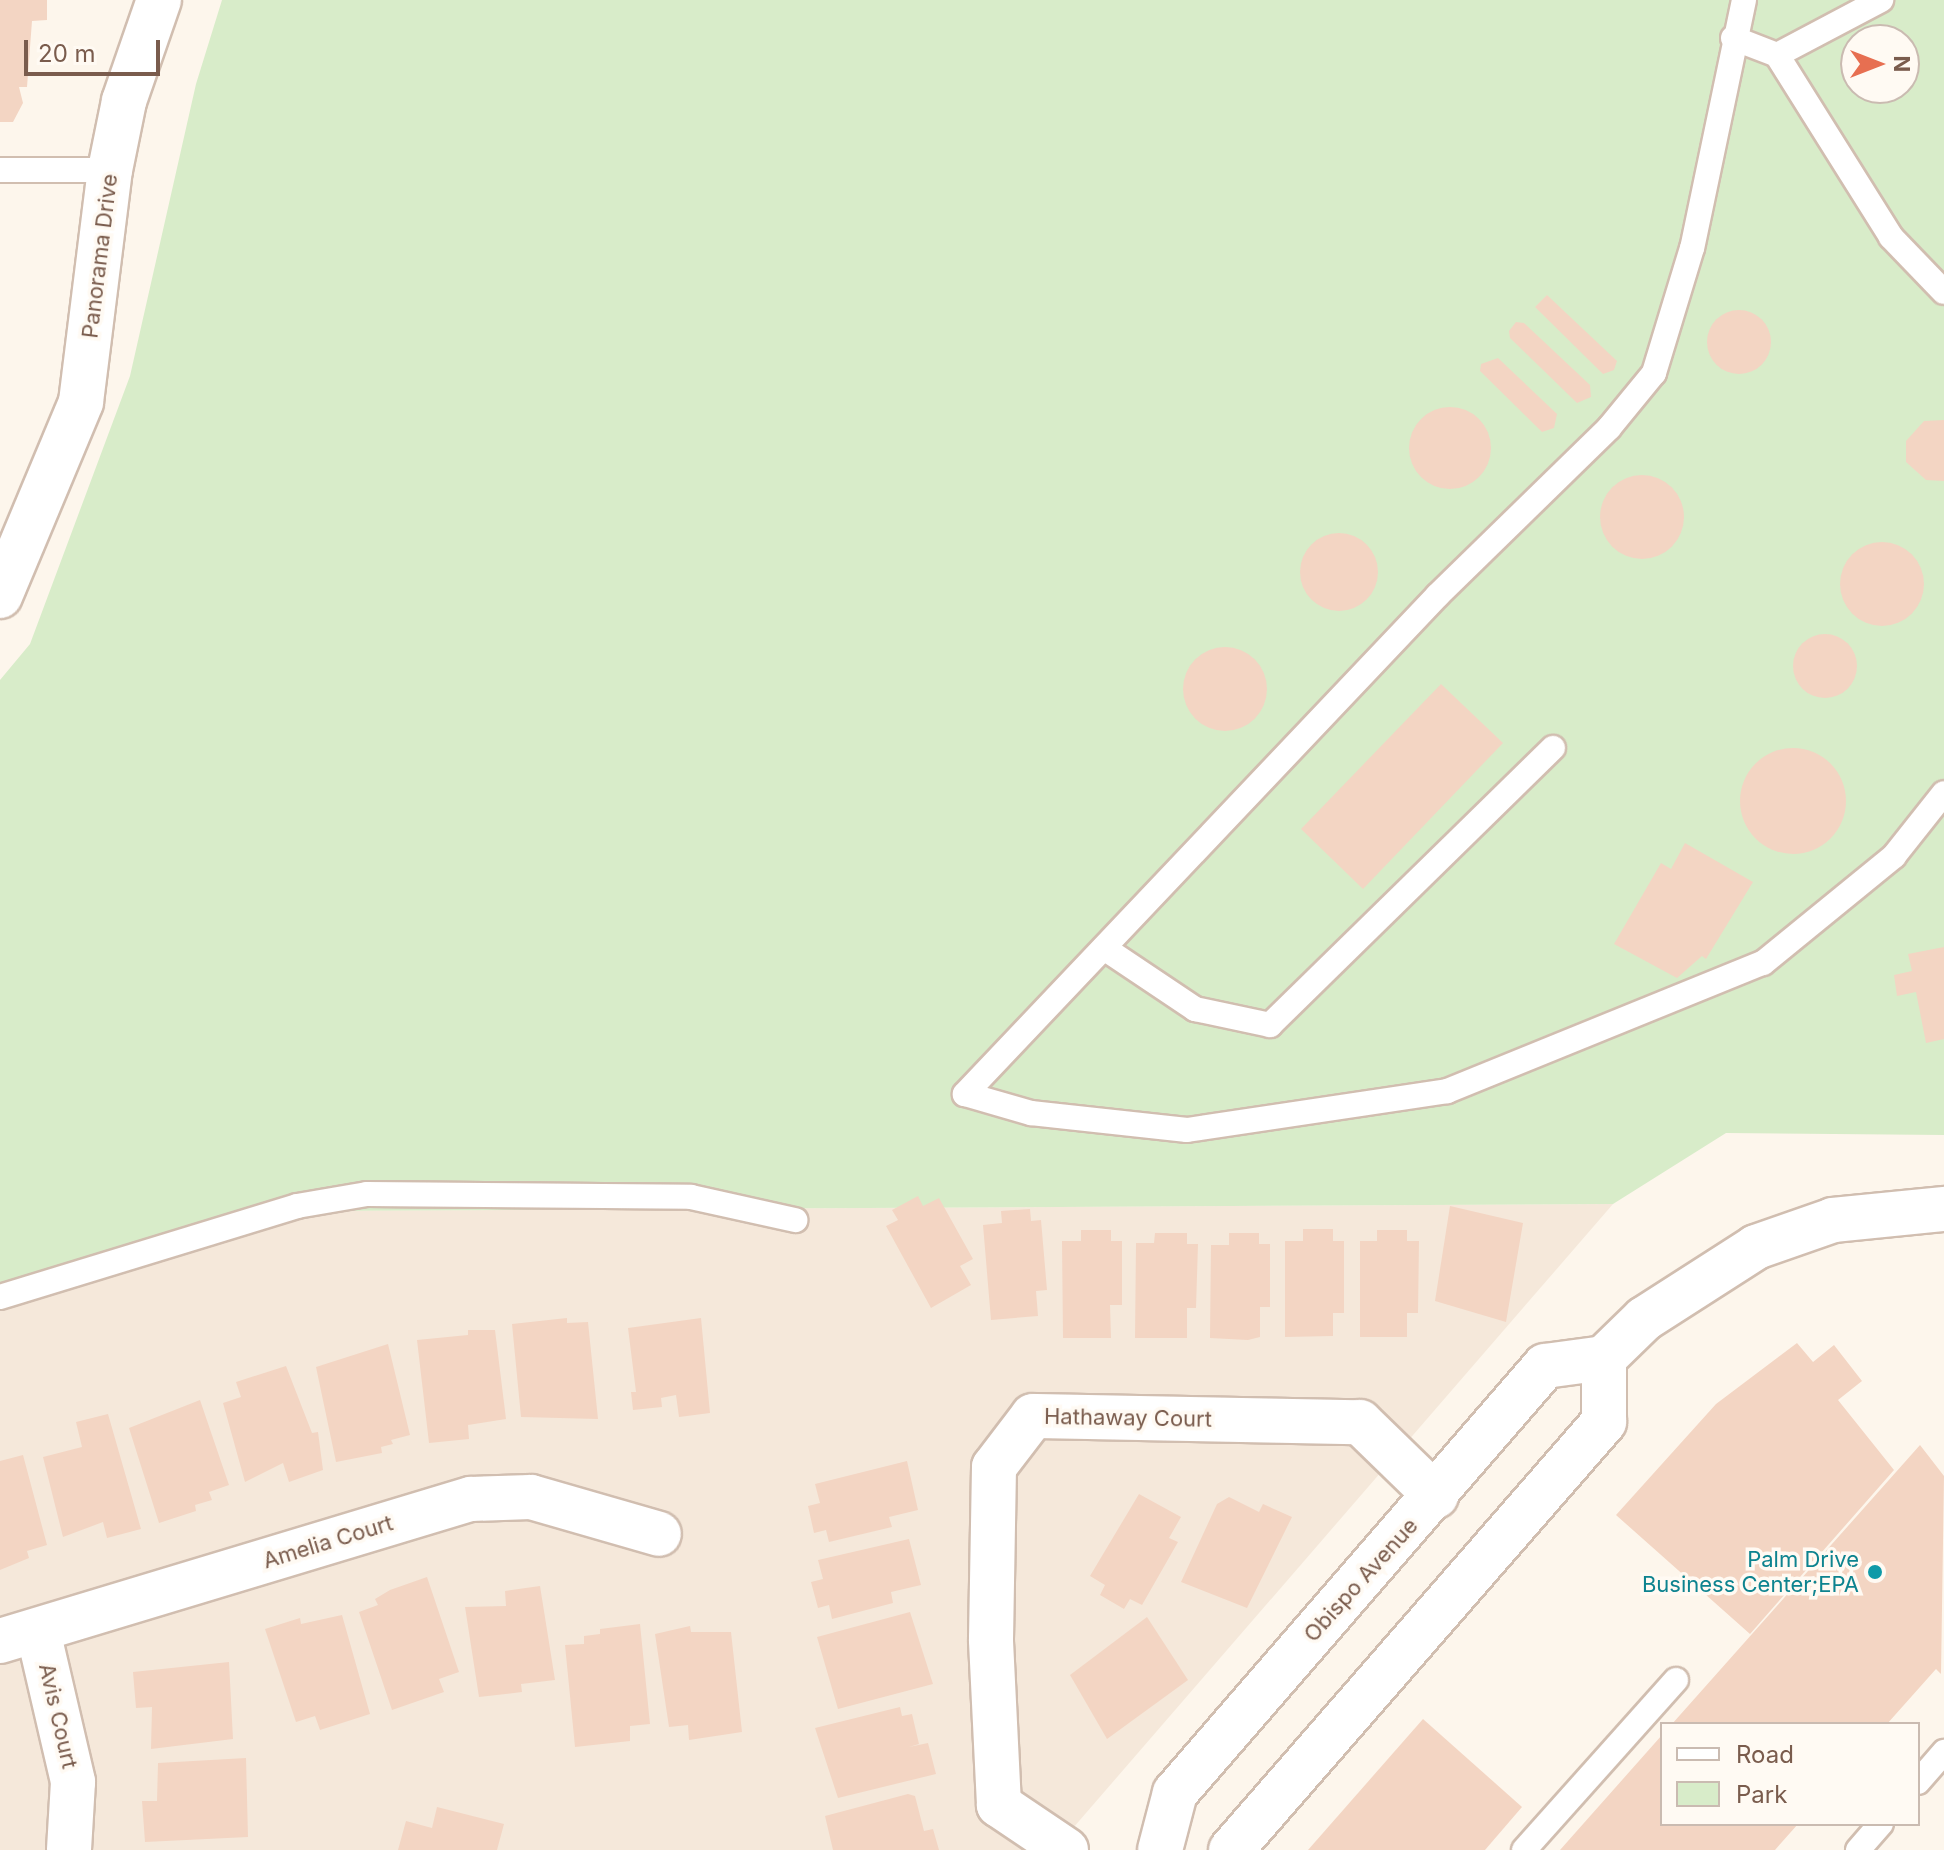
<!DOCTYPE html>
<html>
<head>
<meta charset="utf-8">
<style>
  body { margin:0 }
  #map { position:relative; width:1944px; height:1850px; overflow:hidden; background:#fdf6ec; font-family:Inter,sans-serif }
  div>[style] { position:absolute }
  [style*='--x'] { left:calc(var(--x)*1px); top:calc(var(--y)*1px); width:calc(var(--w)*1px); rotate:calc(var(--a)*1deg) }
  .residential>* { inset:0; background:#f5e8da }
  .green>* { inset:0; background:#d8ecc9 }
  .building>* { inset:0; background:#f3d5c3 }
  .round { border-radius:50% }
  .roads { filter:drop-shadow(2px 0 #d1beb0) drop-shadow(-2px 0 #d1beb0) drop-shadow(0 2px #d1beb0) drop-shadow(0 -2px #d1beb0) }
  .lane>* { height:24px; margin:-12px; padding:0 12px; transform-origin:12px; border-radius:12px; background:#fff }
  .street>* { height:44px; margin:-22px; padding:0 22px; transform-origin:22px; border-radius:22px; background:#fff }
  .secondary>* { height:44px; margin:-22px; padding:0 22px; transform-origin:22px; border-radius:22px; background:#fff }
  .dots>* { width:22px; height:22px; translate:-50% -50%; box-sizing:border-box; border:4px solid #fffaf3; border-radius:50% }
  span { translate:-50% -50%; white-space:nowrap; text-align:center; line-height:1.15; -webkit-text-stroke:7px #fffaf3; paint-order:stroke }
  .street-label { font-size:22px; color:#7a5c4d }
  .culture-label { font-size:22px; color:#0d838f }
  .right { translate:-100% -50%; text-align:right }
  .legend { position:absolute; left:1660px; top:1722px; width:260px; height:104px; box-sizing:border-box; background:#fffaf3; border:2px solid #cabbb1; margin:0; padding:10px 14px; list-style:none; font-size:24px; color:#7a5c4d }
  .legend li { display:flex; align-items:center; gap:16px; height:40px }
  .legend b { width:40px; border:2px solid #cabbb1 }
  .north { position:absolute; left:1840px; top:24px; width:80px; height:80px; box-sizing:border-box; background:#fffaf3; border:2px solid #cabbb1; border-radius:50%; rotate:90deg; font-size:22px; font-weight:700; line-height:32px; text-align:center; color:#7a5c4d }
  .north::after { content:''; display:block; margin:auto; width:28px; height:36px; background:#e76f51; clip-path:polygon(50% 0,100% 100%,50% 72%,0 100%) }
  .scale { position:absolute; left:24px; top:40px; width:136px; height:36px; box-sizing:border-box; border:4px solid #7a5c4d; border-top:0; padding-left:10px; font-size:24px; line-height:28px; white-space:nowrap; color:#7a5c4d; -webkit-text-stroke:6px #fffaf3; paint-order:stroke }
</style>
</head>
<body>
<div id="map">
  <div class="residential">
    <i style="clip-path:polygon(1613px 1204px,1054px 1850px,0 1850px,0 1303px,310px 1211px)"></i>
  </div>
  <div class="green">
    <i style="clip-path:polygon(evenodd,222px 0,1944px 0,1944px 1135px,1726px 1133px,1613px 1204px,310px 1211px,0 1303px,0 680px,30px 644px,130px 376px,196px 84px,222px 0,1856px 40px,1904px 40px,1904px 88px,1856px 88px,1856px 40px)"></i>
  </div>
  <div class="building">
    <i style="clip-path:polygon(0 0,47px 0,47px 20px,32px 21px,27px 87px,19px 87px,23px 103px,13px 122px,0 122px)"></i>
    <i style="clip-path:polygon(1547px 295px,1617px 361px,1614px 370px,1603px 374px,1535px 307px)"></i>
    <i class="round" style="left:1707px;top:310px;width:64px;height:64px"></i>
    <i style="clip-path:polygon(1516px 322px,1524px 323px,1590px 385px,1591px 397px,1577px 403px,1510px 338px,1509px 331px)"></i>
    <i style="clip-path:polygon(1498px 358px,1557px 414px,1554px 428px,1542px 432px,1480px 371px,1481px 364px)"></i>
    <i class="round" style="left:1409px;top:407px;width:82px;height:82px"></i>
    <i style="clip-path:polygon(1944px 420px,1944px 481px,1926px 480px,1906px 462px,1906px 441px,1924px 421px)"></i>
    <i class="round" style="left:1600px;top:475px;width:84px;height:84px"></i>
    <i class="round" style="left:1300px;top:533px;width:78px;height:78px"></i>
    <i class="round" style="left:1840px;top:542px;width:84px;height:84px"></i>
    <i class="round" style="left:1793px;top:634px;width:64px;height:64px"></i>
    <i class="round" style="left:1183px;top:647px;width:84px;height:84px"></i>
    <i style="clip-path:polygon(1441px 684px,1503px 743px,1363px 889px,1301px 829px)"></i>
    <i class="round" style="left:1740px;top:748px;width:106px;height:106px"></i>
    <i style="clip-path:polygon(1685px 843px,1753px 882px,1706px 959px,1702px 956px,1677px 978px,1614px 944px,1661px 863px,1671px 869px)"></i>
    <i style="clip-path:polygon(1944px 947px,1944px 1039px,1926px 1043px,1916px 992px,1897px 996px,1894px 975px,1912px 971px,1908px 954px)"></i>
    <i style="clip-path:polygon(918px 1196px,923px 1206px,939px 1198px,973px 1259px,960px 1266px,971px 1285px,931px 1308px,886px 1226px,898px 1220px,892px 1210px)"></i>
    <i style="clip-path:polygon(1450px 1206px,1523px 1223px,1506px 1322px,1435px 1301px)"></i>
    <i style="clip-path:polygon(1030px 1209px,1031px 1221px,1041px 1220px,1047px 1290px,1036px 1291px,1038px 1316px,991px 1320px,983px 1225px,1002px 1223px,1001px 1211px)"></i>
    <i style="clip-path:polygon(1303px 1229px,1333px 1229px,1333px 1241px,1344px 1241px,1344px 1313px,1333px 1313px,1333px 1336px,1285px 1337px,1285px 1241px,1303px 1241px)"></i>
    <i style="clip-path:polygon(1081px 1230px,1111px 1230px,1111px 1241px,1122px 1241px,1122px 1305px,1110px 1305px,1111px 1338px,1063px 1338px,1062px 1241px,1081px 1241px)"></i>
    <i style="clip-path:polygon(1377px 1230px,1407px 1230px,1407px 1241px,1419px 1241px,1418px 1313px,1407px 1313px,1407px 1337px,1360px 1337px,1360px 1241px,1377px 1241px)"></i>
    <i style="clip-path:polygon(1155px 1233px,1187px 1233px,1187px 1244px,1198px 1244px,1196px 1308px,1187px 1308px,1187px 1338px,1135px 1338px,1136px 1243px,1154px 1243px)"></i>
    <i style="clip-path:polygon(1229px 1233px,1259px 1233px,1259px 1244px,1270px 1244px,1270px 1307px,1260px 1307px,1260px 1337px,1248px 1340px,1210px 1338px,1211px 1245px,1229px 1245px)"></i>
    <i style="clip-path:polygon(567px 1318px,567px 1323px,588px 1322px,598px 1419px,521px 1417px,512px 1324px)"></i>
    <i style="clip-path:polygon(701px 1318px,710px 1413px,679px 1417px,676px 1395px,661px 1398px,662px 1407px,633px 1410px,631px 1392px,636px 1392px,628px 1328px)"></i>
    <i style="clip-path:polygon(468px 1330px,495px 1330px,506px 1419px,468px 1425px,469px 1439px,429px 1443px,417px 1340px,468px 1335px)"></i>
    <i style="clip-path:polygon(1797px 1343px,1813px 1362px,1834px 1345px,1862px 1381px,1838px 1400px,1894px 1470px,1750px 1634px,1616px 1515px,1716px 1404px)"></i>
    <i style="clip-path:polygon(388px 1344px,410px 1435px,391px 1440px,393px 1444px,381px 1447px,382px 1453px,336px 1462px,316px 1367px)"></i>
    <i style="clip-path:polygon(286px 1366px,312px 1433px,318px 1432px,323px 1470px,289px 1482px,283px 1463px,245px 1482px,223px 1403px,241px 1397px,236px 1382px)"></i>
    <i style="clip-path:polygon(200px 1400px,229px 1485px,209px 1492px,212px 1500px,195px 1505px,196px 1511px,159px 1523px,129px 1428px)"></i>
    <i style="clip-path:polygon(108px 1414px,141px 1529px,107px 1538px,103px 1522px,63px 1537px,43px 1457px,82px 1447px,76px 1422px)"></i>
    <i style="clip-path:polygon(1920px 1445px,1944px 1476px,1941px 1674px,1936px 1669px,1887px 1724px,1672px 1724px)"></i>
    <i style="clip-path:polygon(23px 1455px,47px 1545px,27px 1551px,29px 1558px,0 1570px,0 1461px)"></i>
    <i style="clip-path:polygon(907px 1461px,918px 1510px,889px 1517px,892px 1527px,829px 1542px,826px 1530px,814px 1533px,808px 1506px,820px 1503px,815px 1484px)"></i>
    <i style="clip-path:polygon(1139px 1494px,1181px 1517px,1169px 1538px,1178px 1542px,1142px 1605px,1130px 1599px,1124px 1609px,1100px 1595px,1105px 1585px,1090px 1576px)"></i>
    <i style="clip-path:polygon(1229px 1497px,1259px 1512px,1263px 1504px,1292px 1517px,1247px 1608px,1181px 1582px,1217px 1504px)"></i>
    <i style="clip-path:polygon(909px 1539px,921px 1585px,891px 1592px,893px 1603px,832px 1619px,829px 1605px,818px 1608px,811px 1582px,823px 1579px,818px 1560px)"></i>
    <i style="clip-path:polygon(427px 1577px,459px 1672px,439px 1679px,444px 1692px,392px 1710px,359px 1612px,378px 1605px,375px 1599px,390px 1590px)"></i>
    <i style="clip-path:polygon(540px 1586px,555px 1680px,521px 1684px,522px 1692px,479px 1697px,465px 1607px,506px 1606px,505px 1591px)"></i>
    <i style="clip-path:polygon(910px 1612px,933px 1684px,838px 1709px,817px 1637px)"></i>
    <i style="clip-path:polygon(342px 1615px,370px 1714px,320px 1730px,315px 1716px,296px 1722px,265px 1629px,300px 1618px,301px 1624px)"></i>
    <i style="clip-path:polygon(1147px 1617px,1188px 1680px,1107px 1739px,1070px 1675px)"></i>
    <i style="clip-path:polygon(640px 1624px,650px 1724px,630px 1726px,630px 1741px,575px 1747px,565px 1645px,584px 1644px,584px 1636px,600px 1634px,600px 1629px)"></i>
    <i style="clip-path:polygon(690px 1626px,691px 1632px,731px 1632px,742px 1732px,689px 1740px,688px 1725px,669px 1727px,655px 1634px)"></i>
    <i style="clip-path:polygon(229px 1662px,233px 1739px,151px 1749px,152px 1707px,136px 1708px,133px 1672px)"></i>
    <i style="clip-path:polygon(900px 1707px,902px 1716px,912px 1714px,919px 1744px,909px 1747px,928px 1743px,936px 1774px,838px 1798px,815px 1728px)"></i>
    <i style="clip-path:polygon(1423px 1719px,1522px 1807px,1485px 1850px,1308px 1850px)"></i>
    <i style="clip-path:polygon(1662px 1735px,1662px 1824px,1798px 1824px,1775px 1850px,1560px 1850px)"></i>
    <i style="clip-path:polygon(246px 1758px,248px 1837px,145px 1842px,142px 1801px,157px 1801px,158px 1763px)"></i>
    <i style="clip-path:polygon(908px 1794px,915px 1796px,924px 1831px,933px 1829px,939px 1850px,833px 1850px,825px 1816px)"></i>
    <i style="clip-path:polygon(437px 1807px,504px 1824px,497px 1850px,398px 1850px,406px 1821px,432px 1828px)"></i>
  </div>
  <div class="roads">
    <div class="lane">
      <i style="--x:1744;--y:0;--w:253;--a:101.8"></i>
      <i style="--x:1692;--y:248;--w:131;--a:106.9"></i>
      <i style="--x:1654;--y:373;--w:71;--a:129.3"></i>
      <i style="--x:1609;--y:428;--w:239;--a:135.7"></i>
      <i style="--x:1438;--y:595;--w:688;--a:133.47"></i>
      <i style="--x:965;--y:1094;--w:69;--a:16.1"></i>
      <i style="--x:1031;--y:1113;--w:157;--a:6.2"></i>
      <i style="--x:1187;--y:1130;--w:263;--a:-8.5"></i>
      <i style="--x:1447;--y:1091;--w:341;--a:-22.1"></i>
      <i style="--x:1763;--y:963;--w:169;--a:-39.2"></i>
      <i style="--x:1894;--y:856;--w:80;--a:-51.6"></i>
      <i style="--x:1733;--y:38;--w:47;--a:21.1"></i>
      <i style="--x:1777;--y:55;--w:118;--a:-27.9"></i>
      <i style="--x:1777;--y:55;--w:215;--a:57.9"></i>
      <i style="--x:1891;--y:237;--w:76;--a:46.1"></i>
      <i style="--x:0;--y:170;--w:110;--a:0"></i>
      <i style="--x:1104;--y:948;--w:110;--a:33.8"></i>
      <i style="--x:1195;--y:1009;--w:77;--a:12"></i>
      <i style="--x:1270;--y:1025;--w:396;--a:-44.4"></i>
      <i style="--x:0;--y:1297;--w:311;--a:-17"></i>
      <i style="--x:297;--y:1206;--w:71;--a:-9.7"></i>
      <i style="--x:367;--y:1194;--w:324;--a:0.5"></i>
      <i style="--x:691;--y:1197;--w:107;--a:12.5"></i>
      <i style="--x:1918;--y:1782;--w:40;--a:-49"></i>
      <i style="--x:1524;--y:1850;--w:228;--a:-48.2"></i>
      <i style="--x:1858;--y:1850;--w:35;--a:-49"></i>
    </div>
    <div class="street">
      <i style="--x:0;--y:596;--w:210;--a:-67.3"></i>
      <i style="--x:81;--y:402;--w:234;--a:-82.9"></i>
      <i style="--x:110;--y:170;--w:70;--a:-78.5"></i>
      <i style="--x:124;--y:101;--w:107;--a:-70.9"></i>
      <i style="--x:38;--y:1631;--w:155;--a:76.9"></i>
      <i style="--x:73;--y:1782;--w:68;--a:93.4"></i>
      <i style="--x:0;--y:1641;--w:492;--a:-16.8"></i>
      <i style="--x:471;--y:1499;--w:60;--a:-1.9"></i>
      <i style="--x:531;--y:1497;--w:133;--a:16.1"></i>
      <i style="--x:1066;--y:1850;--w:81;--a:-146.1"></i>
      <i style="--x:999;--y:1805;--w:166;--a:-92.8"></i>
      <i style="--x:991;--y:1639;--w:172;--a:-89"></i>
      <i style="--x:994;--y:1467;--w:64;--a:-52.6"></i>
      <i style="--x:1033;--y:1416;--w:327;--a:1.1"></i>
      <i style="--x:1360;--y:1422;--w:106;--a:44.2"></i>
    </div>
    <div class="secondary">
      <i style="--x:1160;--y:1850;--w:59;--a:-75.3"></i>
      <i style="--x:1175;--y:1793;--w:565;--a:-49.09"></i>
      <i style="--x:1545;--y:1366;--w:60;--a:-7.7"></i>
      <i style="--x:1604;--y:1358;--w:56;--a:-44.3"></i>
      <i style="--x:1644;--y:1319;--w:133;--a:-32.7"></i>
      <i style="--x:1756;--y:1247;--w:82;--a:-19.3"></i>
      <i style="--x:1833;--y:1220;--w:112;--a:-5.7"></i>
      <i style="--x:1231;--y:1850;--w:568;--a:-48.93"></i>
      <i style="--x:1604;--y:1422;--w:64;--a:-90"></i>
    </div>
  </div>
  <div class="dots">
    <i style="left:1875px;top:1572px;background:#0f9aa8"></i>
  </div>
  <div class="street-label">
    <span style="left:100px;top:256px;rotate:-83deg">Panorama Drive</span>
    <span style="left:1128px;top:1418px;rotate:1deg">Hathaway Court</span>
    <span style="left:328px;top:1542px;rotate:-17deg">Amelia Court</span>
    <span style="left:1361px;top:1580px;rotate:-48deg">Obispo Avenue</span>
    <span style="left:58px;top:1716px;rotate:77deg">Avis Court</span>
  </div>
  <div class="culture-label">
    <span class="right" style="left:1859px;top:1572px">Palm Drive<br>Business Center;EPA</span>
  </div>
  <ul class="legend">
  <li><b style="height:10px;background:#fff"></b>Road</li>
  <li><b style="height:22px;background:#d8ecc9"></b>Park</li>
  </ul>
  <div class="north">N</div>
  <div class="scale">20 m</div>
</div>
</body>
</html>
